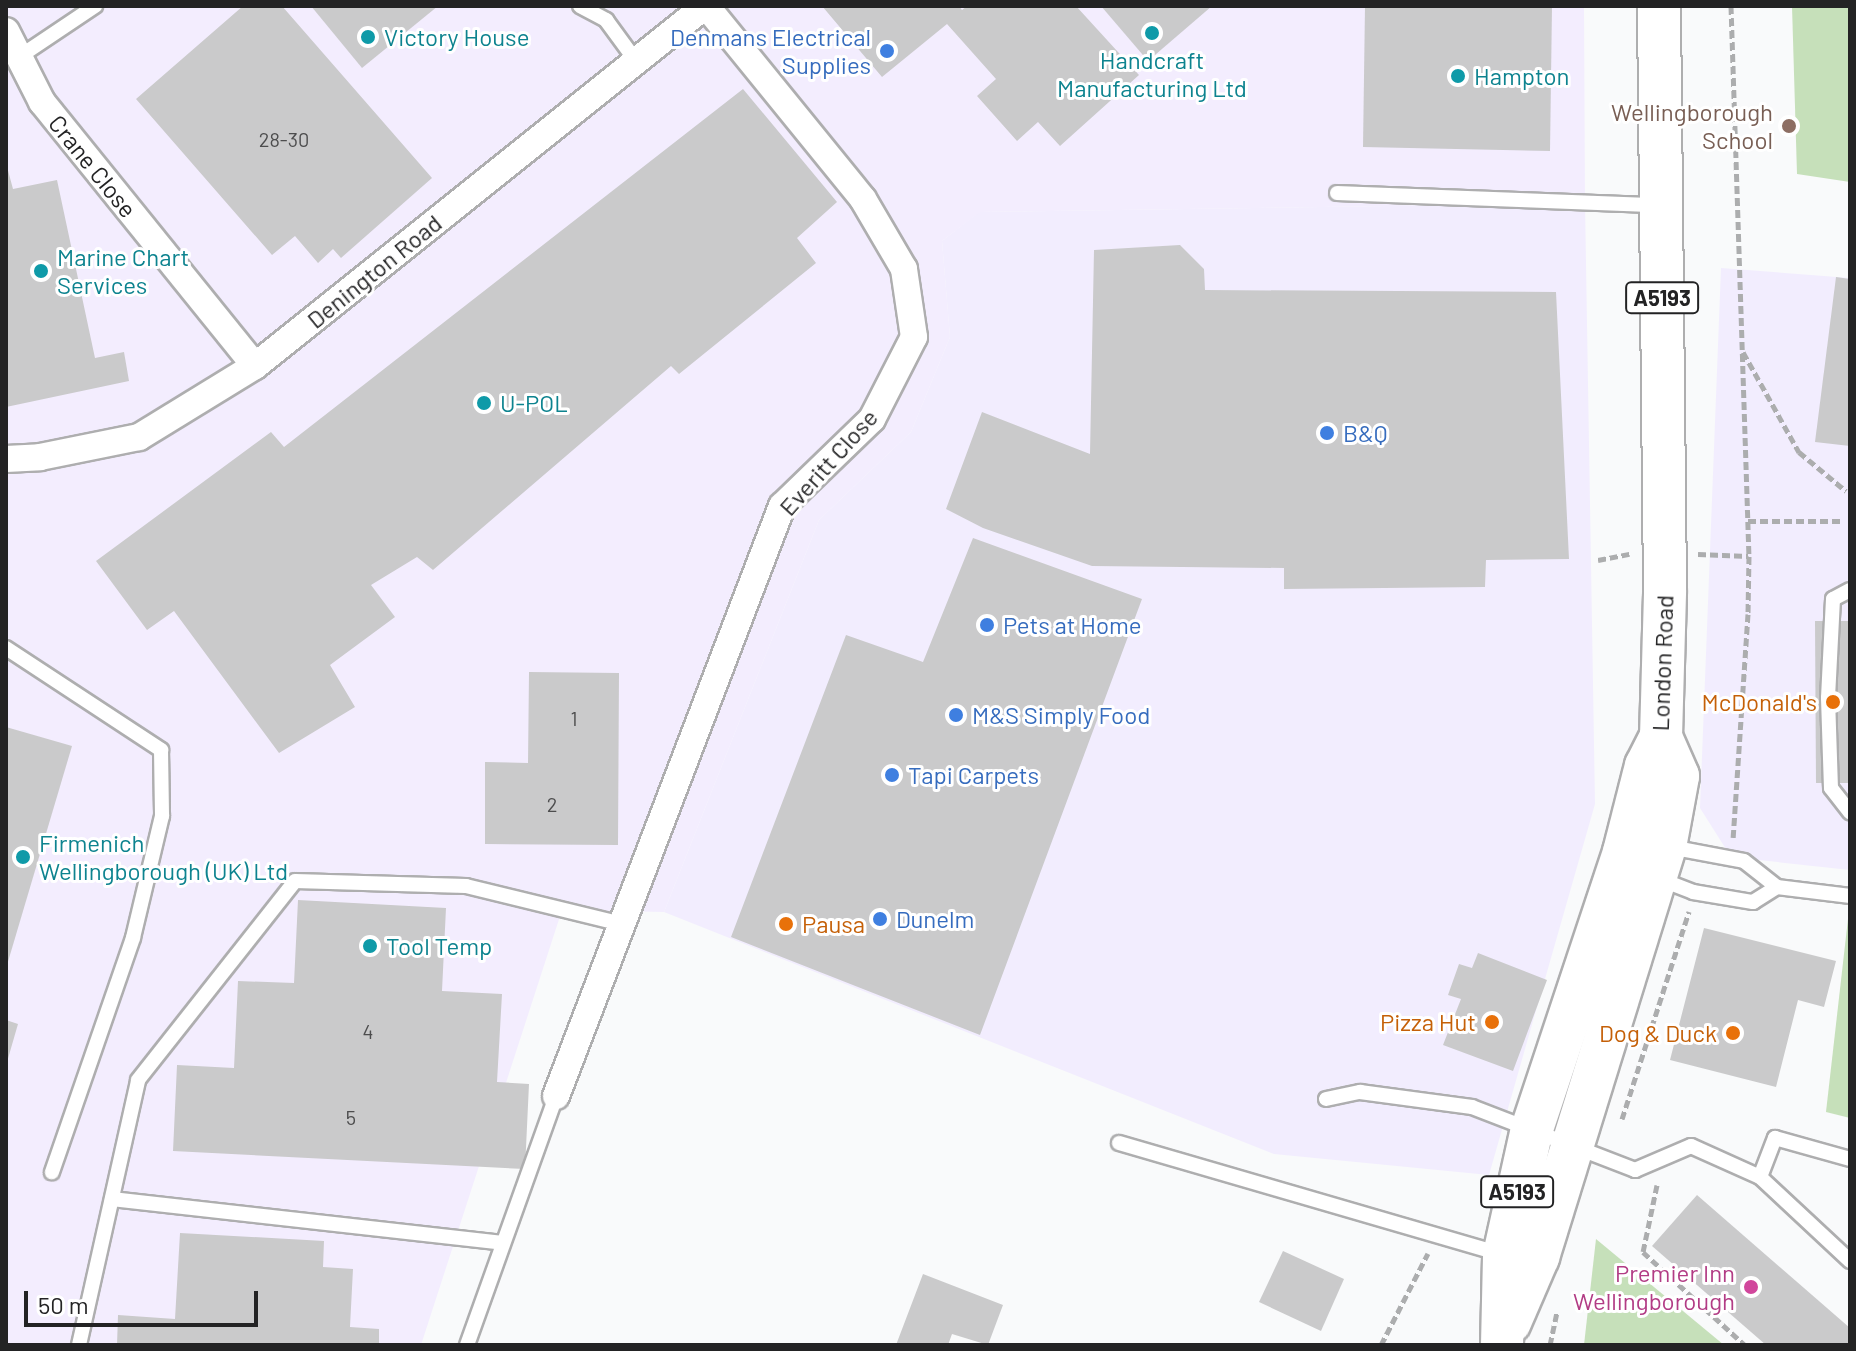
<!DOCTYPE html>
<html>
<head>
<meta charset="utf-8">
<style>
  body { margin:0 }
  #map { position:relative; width:1856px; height:1351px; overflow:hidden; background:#f9fafb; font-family:Barlow,sans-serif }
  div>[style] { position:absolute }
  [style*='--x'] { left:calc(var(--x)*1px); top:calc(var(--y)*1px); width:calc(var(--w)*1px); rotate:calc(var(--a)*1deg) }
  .commercial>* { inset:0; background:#f2edfe }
  .industrial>* { inset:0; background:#f3edfe }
  .green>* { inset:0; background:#c6e0ba }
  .building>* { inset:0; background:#cacacb }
  .path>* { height:5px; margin-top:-2.5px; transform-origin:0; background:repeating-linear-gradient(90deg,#acadae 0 8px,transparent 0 12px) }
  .roads { filter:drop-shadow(2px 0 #aeaeaf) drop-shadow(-2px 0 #aeaeaf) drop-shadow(0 2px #aeaeaf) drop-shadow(0 -2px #aeaeaf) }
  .lane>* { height:14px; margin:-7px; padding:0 7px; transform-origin:7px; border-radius:7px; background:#fff }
  .street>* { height:26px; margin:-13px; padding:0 13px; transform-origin:13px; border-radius:13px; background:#fff }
  .primary>* { height:42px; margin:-21px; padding:0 21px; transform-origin:21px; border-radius:21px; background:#fff }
  .dots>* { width:22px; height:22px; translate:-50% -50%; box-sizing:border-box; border:4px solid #fff; border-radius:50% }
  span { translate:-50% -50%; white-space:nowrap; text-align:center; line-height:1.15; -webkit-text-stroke:6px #fff; paint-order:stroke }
  .number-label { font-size:20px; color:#4d4d4e }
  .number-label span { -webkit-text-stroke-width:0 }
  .shield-label span { padding:2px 6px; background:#fff; border:2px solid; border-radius:6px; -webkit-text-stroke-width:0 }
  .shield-label { font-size:22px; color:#232324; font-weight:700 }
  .culture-label { font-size:24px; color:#0d838f }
  .left { translate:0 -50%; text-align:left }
  .shop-label { font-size:24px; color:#366cbe }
  .right { translate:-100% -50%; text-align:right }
  .education-label { font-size:24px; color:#785e54 }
  .street-label { font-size:24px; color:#232324 }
  .food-label { font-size:24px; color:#c56008 }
  .hotel-label { font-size:24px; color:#b23c85 }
  .frame { position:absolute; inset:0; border:8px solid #232324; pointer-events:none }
  .scale { position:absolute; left:24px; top:1291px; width:234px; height:36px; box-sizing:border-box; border:4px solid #232324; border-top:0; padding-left:10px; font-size:24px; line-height:28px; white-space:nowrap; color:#232324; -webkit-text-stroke:6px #fff; paint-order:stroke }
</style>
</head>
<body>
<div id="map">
  <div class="commercial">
    <i style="clip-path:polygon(1585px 203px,1595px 804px,1489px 1175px,1274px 1154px,664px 912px,819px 520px,911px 432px,950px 337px,942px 241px,979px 212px)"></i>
    <i style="clip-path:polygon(1721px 268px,1850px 278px,1850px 870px,1731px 857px,1700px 808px)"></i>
  </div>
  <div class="industrial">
    <i style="clip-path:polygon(6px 6px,1584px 6px,1585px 203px,980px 212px,942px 241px,950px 337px,911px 432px,819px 520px,664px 912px,562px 910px,421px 1345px,6px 1345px)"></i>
  </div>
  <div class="green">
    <i style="clip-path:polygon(1792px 6px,1850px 6px,1850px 182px,1797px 174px)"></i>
    <i style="clip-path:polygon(1848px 919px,1850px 919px,1850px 1118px,1826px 1112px)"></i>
    <i style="clip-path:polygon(1596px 1239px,1724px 1345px,1584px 1345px)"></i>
  </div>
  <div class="building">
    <i style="clip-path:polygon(243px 6px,282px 6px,432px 178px,341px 258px,333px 249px,318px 263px,295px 236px,272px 255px,136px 99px)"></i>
    <i style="clip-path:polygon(311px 6px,438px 6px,362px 68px)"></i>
    <i style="clip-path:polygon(822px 6px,959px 6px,962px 10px,967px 6px,1076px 6px,1139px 75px,1060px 146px,1038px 122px,1017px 141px,977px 96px,996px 79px,947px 24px,882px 77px)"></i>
    <i style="clip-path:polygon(1101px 6px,1212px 6px,1148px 61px)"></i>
    <i style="clip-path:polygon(1365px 6px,1552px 6px,1550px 151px,1363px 147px)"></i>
    <i style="clip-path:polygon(743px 89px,837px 202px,797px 238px,816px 263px,679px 374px,671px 366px,433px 570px,417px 557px,371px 585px,395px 617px,330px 665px,355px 707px,279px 753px,174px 611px,147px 630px,96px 561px,271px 432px,284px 447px)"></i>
    <i style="clip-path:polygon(6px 163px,13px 189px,57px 180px,95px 358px,124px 352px,129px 381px,6px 407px)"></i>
    <i style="clip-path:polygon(1180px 245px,1204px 269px,1205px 290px,1556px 292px,1569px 559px,1486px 560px,1485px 587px,1284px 589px,1284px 568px,1092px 566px,983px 528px,946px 509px,982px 412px,1090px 454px,1094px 250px)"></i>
    <i style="clip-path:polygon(1836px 277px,1850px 279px,1850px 446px,1815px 442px)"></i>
    <i style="clip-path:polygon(973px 538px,1142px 599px,980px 1035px,731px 937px,846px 635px,923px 662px)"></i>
    <i style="clip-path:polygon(1815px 621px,1850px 621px,1850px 783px,1816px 783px)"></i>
    <i style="clip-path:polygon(529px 672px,619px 673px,618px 845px,485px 844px,485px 762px,528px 763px)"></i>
    <i style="clip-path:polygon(6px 727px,72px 746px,7px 965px,6px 965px)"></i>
    <i style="clip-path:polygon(298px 900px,446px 908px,442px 991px,502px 994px,497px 1082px,529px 1084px,525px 1169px,173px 1151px,177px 1065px,234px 1068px,238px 981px,294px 983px)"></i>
    <i style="clip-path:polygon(1704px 928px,1836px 961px,1824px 1007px,1798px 1000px,1776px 1087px,1670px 1060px)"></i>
    <i style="clip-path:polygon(1478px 953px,1547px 980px,1513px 1071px,1443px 1045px,1461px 999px,1448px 995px,1459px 964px,1472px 968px)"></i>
    <i style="clip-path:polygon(6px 1020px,18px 1024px,7px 1062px,6px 1061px)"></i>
    <i style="clip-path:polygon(1697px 1195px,1850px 1328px,1850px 1345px,1766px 1345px,1652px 1246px)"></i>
    <i style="clip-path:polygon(180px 1233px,324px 1241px,323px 1267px,353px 1269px,350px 1327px,379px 1329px,379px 1345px,117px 1345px,118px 1315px,175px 1319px)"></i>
    <i style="clip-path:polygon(1283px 1251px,1344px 1279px,1321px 1331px,1259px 1302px)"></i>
    <i style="clip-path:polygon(923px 1274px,1003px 1305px,988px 1345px,952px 1334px,948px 1345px,896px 1345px)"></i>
  </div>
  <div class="path">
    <i style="--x:1731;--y:6;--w:550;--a:88.13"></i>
    <i style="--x:1749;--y:556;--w:58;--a:91"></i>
    <i style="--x:1748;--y:614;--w:224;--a:93.8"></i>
    <i style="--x:1743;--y:352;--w:115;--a:60.8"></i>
    <i style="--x:1799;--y:452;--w:61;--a:39.7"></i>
    <i style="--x:1748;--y:521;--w:93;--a:0"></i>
    <i style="--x:1698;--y:554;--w:50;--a:2.3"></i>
    <i style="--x:1598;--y:560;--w:32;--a:-11"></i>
    <i style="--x:1622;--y:1119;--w:218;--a:-72.1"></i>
    <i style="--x:1657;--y:1185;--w:68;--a:101.8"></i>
    <i style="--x:1643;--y:1252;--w:138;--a:42.4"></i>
    <i style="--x:1381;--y:1345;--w:103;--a:-62.9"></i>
    <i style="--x:1550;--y:1345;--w:35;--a:-78"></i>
  </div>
  <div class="roads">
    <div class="lane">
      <i style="--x:580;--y:6;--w:30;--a:28"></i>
      <i style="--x:606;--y:20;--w:51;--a:53.8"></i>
      <i style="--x:19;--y:57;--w:92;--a:-33.9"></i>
      <i style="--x:1337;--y:193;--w:319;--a:2.2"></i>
      <i style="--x:1850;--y:590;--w:19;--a:152"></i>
      <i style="--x:1833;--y:599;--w:99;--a:92.9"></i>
      <i style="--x:1828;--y:698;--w:90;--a:88.1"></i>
      <i style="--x:1831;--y:788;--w:31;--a:52"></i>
      <i style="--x:6;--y:648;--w:186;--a:33.3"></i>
      <i style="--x:161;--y:750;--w:66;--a:89.1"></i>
      <i style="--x:162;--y:816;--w:125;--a:103.4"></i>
      <i style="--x:133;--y:938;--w:248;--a:109.1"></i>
      <i style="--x:1670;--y:847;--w:75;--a:10.7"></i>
      <i style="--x:1744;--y:861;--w:42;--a:38.2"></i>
      <i style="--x:1777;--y:887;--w:74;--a:7"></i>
      <i style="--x:1657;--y:878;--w:39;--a:21"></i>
      <i style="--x:1693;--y:892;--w:61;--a:9.5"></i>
      <i style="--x:1753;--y:902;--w:28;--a:-32"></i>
      <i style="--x:1326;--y:1099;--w:35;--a:-12"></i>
      <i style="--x:1360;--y:1092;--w:113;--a:7.6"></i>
      <i style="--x:1472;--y:1107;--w:175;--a:21.1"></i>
      <i style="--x:1635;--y:1170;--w:61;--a:-23.2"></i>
      <i style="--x:1691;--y:1146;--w:76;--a:24.2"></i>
      <i style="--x:1760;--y:1177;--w:123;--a:43"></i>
      <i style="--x:1119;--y:1143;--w:397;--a:16.2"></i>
      <i style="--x:1760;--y:1177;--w:42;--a:-69"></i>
      <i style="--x:1775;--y:1138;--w:78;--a:15.6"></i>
      <i style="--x:112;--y:1199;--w:393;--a:6.4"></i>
      <i style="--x:79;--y:1345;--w:271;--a:-77.4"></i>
      <i style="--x:138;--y:1080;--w:253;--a:-51.7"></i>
      <i style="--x:295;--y:881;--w:171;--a:1.7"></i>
      <i style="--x:466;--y:886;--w:161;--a:13.7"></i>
      <i style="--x:467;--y:1345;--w:264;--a:-70.3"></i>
    </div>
    <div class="street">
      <i style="--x:6;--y:31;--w:80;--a:63.1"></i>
      <i style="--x:42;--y:102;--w:339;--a:51.1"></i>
      <i style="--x:6;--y:459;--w:34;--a:-3"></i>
      <i style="--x:40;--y:457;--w:101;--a:-11.4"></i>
      <i style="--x:139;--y:437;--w:136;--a:-31.5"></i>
      <i style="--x:255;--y:366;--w:576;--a:-38.66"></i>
      <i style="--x:556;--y:1096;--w:632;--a:-69.04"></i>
      <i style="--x:782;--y:506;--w:125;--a:-44"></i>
      <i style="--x:872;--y:419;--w:92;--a:-62.9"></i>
      <i style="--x:914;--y:337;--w:69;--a:-98.4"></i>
      <i style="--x:904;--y:269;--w:81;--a:-120.4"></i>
      <i style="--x:863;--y:199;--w:249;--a:-129.1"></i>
    </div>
    <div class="primary">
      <i style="--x:1510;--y:1322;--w:71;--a:-66.7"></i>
      <i style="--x:1538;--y:1257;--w:429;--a:-72.8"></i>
      <i style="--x:1665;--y:847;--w:72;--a:-79.6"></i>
      <i style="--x:1678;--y:776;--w:43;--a:-113.6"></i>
      <i style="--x:1502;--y:1345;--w:90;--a:-88.7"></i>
      <i style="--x:1504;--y:1255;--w:129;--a:-77.5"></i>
      <i style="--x:1532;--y:1129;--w:292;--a:-71.6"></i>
      <i style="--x:1624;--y:852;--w:89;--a:-75.7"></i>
      <i style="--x:1646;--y:766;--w:33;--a:-63"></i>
      <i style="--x:1661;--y:737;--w:147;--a:-88.4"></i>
      <i style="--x:1665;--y:590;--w:584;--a:-90.59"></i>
    </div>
  </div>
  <div class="dots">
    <i style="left:1152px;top:33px;background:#0f9aa8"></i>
    <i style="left:368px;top:37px;background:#0f9aa8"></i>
    <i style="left:887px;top:51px;background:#3f7fe0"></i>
    <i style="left:1458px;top:76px;background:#0f9aa8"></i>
    <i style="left:1789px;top:126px;background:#8d6e63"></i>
    <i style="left:41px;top:271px;background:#0f9aa8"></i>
    <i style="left:484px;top:403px;background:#0f9aa8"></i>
    <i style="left:1327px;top:433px;background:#3f7fe0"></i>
    <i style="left:987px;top:625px;background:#3f7fe0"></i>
    <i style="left:1833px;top:702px;background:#e8710a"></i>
    <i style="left:956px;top:715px;background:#3f7fe0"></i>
    <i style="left:892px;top:775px;background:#3f7fe0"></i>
    <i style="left:23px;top:857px;background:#0f9aa8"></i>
    <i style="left:880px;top:919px;background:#3f7fe0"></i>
    <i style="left:786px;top:924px;background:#e8710a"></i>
    <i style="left:370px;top:946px;background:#0f9aa8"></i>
    <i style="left:1492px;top:1022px;background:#e8710a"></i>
    <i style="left:1733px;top:1033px;background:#e8710a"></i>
    <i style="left:1751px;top:1287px;background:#d1479c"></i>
  </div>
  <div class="number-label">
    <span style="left:284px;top:139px">28-30</span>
    <span style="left:574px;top:718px">1</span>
    <span style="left:552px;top:804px">2</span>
    <span style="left:368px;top:1031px">4</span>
    <span style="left:351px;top:1117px">5</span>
  </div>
  <div class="shield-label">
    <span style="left:1662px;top:298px">A5193</span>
    <span style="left:1517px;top:1192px">A5193</span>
  </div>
  <div class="culture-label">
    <span class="left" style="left:384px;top:37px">Victory House</span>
    <span style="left:1152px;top:74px">Handcraft<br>Manufacturing Ltd</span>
    <span class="left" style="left:1474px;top:76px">Hampton</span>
    <span class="left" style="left:57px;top:271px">Marine Chart<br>Services</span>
    <span class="left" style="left:500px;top:403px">U-POL</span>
    <span class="left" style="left:39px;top:857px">Firmenich<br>Wellingborough (UK) Ltd</span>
    <span class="left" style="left:386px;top:946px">Tool Temp</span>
  </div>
  <div class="shop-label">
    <span class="right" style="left:871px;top:51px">Denmans Electrical<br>Supplies</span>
    <span class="left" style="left:1343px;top:433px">B&amp;Q</span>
    <span class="left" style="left:1003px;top:625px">Pets at Home</span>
    <span class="left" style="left:972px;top:715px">M&amp;S Simply Food</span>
    <span class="left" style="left:908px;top:775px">Tapi Carpets</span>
    <span class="left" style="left:896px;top:919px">Dunelm</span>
  </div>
  <div class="education-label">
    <span class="right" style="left:1773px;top:126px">Wellingborough<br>School</span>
  </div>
  <div class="street-label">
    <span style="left:93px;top:166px;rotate:51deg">Crane Close</span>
    <span style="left:374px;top:271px;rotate:-39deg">Denington Road</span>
    <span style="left:828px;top:462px;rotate:-48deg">Everitt Close</span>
    <span style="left:1662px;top:663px;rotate:-88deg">London Road</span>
  </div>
  <div class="food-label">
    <span class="right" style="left:1817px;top:702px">McDonald's</span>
    <span class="left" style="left:802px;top:924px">Pausa</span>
    <span class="right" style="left:1476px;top:1022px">Pizza Hut</span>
    <span class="right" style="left:1717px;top:1033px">Dog &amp; Duck</span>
  </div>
  <div class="hotel-label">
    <span class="right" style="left:1735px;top:1287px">Premier Inn<br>Wellingborough</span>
  </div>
  <div class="frame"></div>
  <div class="scale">50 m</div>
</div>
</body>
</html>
